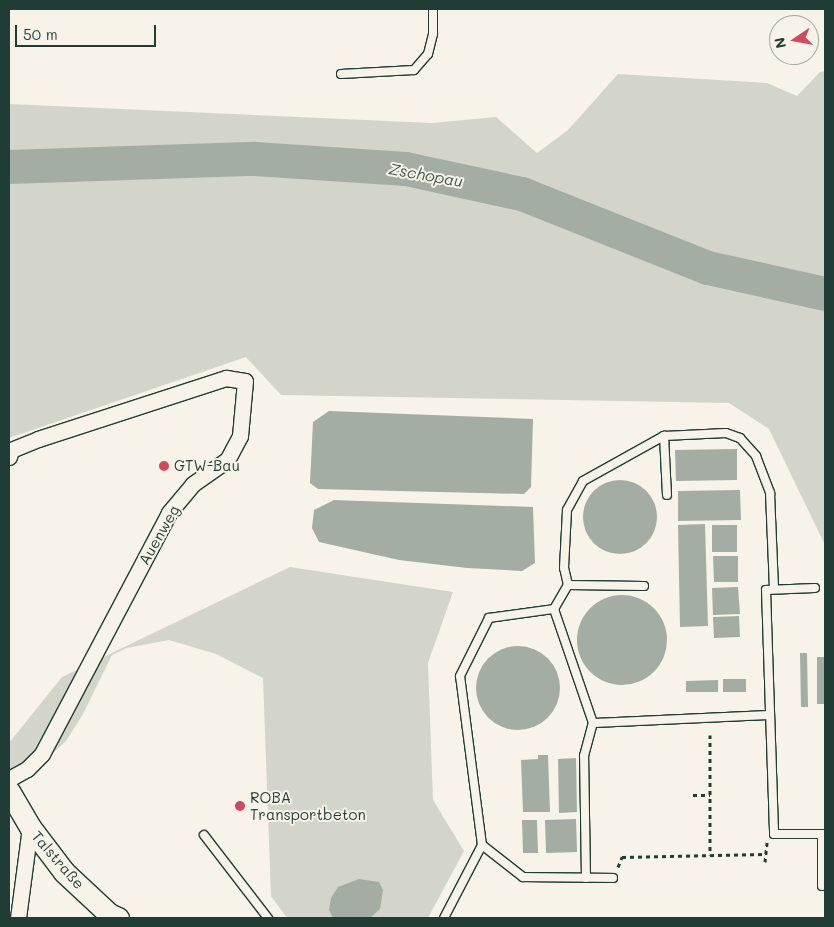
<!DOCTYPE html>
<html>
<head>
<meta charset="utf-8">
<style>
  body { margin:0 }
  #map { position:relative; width:834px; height:927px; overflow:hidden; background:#f7f3e8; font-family:Mali,sans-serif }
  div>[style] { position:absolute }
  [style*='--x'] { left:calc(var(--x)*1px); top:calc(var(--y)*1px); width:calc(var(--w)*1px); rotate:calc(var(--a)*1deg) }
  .green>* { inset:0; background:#d3d5ca }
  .water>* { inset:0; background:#a4ada3 }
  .round { border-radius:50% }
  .river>* { height:34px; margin:-17px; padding:0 17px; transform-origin:17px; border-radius:17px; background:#a4ada3 }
  .path>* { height:3px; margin-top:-1.5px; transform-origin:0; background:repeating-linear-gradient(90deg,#1f3d34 0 4px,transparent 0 8px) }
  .roads { filter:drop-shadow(1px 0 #1f3d34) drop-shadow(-1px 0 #1f3d34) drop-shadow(0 1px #1f3d34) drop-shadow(0 -1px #1f3d34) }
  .lane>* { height:8px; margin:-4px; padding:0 4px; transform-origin:4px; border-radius:4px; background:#f7f3e8 }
  .street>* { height:15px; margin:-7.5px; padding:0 7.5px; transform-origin:7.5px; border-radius:7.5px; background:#f7f3e8 }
  .secondary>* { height:21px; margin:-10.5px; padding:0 10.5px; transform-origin:10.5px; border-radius:10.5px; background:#f7f3e8 }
  .dots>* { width:14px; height:14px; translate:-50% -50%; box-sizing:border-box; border:2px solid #f7f3e8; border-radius:50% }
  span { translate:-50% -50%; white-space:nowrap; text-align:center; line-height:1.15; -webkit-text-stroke:4px #f7f3e8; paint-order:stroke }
  .poi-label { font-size:15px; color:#1f3d34 }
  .left { translate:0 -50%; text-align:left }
  .street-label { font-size:15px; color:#1f3d34 }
  .water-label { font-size:16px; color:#405950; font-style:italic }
  .frame { position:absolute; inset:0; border:10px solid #1f3d34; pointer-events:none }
  .north { position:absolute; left:769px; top:15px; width:50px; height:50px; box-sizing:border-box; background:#f7f3e8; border:1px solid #a1aaa0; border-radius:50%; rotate:258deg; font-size:14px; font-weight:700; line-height:20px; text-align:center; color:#1f3d34 }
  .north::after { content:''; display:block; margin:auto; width:18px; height:22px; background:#d1495b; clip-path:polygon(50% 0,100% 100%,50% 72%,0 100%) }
  .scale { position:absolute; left:15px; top:25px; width:141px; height:22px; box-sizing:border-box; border:2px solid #1f3d34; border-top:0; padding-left:6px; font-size:15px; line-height:18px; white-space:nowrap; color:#1f3d34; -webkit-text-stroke:4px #f7f3e8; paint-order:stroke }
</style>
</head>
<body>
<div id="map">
  <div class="green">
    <i style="clip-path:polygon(825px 71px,825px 545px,769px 429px,729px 403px,281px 395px,246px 357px,9px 438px,9px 104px,432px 123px,496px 117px,537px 153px,568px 130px,618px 74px,767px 83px,797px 96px,820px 72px)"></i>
    <i style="clip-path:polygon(290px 567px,453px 592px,428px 663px,433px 800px,464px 851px,428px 918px,287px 918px,271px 896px,263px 678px,216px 654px,169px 640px,127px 648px,112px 655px,83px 714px,66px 741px,17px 786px,9px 768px,9px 743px,62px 677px)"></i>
  </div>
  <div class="water">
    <i style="clip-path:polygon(329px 411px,533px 419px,531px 487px,524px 494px,318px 489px,310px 483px,313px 422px)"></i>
    <i style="clip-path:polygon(737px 449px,737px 480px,676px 481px,675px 450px)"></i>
    <i class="round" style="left:583px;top:480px;width:74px;height:74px"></i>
    <i style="clip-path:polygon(740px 490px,741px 520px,678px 521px,678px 491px)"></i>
    <i style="clip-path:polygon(334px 500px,533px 507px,535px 563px,522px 571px,467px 568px,399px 560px,319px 542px,312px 528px,314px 510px)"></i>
    <i style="clip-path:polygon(705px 524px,708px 626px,680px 627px,678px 525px)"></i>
    <i style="clip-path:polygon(712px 525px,737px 525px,737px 552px,712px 552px)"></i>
    <i style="clip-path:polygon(713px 556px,738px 556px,738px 582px,714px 582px)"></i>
    <i style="clip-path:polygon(738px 587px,740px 614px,713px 615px,712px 588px)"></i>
    <i class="round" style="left:577px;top:595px;width:90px;height:90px"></i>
    <i style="clip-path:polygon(739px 616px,740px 637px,714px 638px,713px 617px)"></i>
    <i class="round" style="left:476px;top:646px;width:84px;height:84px"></i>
    <i style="clip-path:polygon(800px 653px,807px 653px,808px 707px,801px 707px)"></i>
    <i style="clip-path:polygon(817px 657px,825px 657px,825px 704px,817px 704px)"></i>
    <i style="clip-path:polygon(723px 679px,746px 679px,746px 692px,723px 692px)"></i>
    <i style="clip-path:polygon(718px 680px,718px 692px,686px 692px,686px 681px)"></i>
    <i style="clip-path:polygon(538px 755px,548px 755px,550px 812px,523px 812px,521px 760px,538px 759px)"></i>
    <i style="clip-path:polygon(576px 758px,577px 812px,559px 813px,558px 759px)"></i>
    <i style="clip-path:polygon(576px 819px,577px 852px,546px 853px,545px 820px)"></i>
    <i style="clip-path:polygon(522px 820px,537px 820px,538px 853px,523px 853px)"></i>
    <i style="clip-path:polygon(359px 879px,379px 882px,383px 890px,380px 909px,370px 918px,333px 918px,329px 910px,331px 898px,338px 887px)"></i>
  </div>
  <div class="river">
    <i style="--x:9;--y:167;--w:246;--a:-1.9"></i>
    <i style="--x:255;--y:159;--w:151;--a:3.8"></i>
    <i style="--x:406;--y:169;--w:119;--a:12.2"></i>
    <i style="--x:522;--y:194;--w:200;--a:21.7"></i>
    <i style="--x:708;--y:268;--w:120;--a:12.5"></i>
  </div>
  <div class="path">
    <i style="--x:710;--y:735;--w:120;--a:90"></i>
    <i style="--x:693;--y:795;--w:17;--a:0"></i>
    <i style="--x:765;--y:862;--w:20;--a:-84"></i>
    <i style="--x:618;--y:867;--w:11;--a:-68"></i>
    <i style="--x:622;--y:857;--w:144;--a:-1.2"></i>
  </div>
  <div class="roads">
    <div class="lane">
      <i style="--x:341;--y:74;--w:73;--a:-3.1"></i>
      <i style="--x:414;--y:70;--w:21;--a:-49"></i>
      <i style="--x:428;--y:54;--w:21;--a:-76"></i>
      <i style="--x:433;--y:34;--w:25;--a:-90"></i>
      <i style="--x:664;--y:436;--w:59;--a:87.1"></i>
      <i style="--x:568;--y:585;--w:76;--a:0.8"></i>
      <i style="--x:815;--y:588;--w:49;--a:177.7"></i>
      <i style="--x:766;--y:590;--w:244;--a:88.1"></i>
      <i style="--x:774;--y:834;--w:51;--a:0"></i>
      <i style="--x:593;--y:723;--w:177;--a:-2.6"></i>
      <i style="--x:822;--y:834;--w:52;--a:90"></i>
      <i style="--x:204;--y:835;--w:105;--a:52.4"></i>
      <i style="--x:482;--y:845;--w:170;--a:-97.4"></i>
      <i style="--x:460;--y:676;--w:65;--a:-63.4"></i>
      <i style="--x:489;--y:618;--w:66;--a:-7.9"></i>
      <i style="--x:586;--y:878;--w:122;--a:-90.9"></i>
      <i style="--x:584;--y:756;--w:34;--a:-75"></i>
      <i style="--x:593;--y:723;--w:120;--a:-108.9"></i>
      <i style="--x:554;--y:609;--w:28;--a:-60"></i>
      <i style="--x:568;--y:585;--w:17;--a:-103"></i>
      <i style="--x:564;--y:568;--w:58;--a:-87"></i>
      <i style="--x:567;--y:510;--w:33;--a:-61"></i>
      <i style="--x:583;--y:481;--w:93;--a:-29.1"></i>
      <i style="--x:664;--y:436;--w:62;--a:-2.8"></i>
      <i style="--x:726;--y:433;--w:15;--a:20"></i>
      <i style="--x:740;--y:438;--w:24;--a:48"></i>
      <i style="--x:756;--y:456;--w:40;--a:69"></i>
      <i style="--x:770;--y:493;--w:96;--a:87.6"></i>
      <i style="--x:444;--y:918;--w:82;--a:-62.5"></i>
      <i style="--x:482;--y:845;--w:52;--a:38"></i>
      <i style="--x:523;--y:877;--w:90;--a:0.6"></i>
    </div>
    <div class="street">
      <i style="--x:9;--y:457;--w:7;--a:-74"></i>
      <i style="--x:11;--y:450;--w:29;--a:-22"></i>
      <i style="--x:38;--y:439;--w:198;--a:-18"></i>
      <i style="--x:226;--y:378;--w:19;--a:9"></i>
      <i style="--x:245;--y:381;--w:55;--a:95.2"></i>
      <i style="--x:240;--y:436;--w:27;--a:118"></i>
      <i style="--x:227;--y:460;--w:42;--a:144.8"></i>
      <i style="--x:193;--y:484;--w:38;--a:130"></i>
      <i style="--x:169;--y:513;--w:272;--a:117.8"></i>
      <i style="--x:42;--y:754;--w:21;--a:135"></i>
      <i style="--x:27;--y:769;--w:21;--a:151"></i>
      <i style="--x:18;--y:918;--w:92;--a:-82.5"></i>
    </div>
    <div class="secondary">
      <i style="--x:9;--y:791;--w:42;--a:59.7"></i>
      <i style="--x:30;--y:827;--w:56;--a:52.9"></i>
      <i style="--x:64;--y:872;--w:62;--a:43"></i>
      <i style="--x:109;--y:914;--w:10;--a:24"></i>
    </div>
  </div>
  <div class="dots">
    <i style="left:164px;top:466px;background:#d1495b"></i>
    <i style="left:240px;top:806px;background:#d1495b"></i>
  </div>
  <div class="poi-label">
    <span class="left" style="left:174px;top:466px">GTW-Bau</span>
    <span class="left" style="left:250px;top:806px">ROBA<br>Transportbeton</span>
  </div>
  <div class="street-label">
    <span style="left:159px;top:535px;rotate:-60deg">Auenweg</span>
    <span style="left:58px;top:860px;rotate:49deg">Talstraße</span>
  </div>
  <div class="water-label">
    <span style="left:426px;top:175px;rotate:10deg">Zschopau</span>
  </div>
  <div class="frame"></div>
  <div class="north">N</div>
  <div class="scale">50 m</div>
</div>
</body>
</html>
